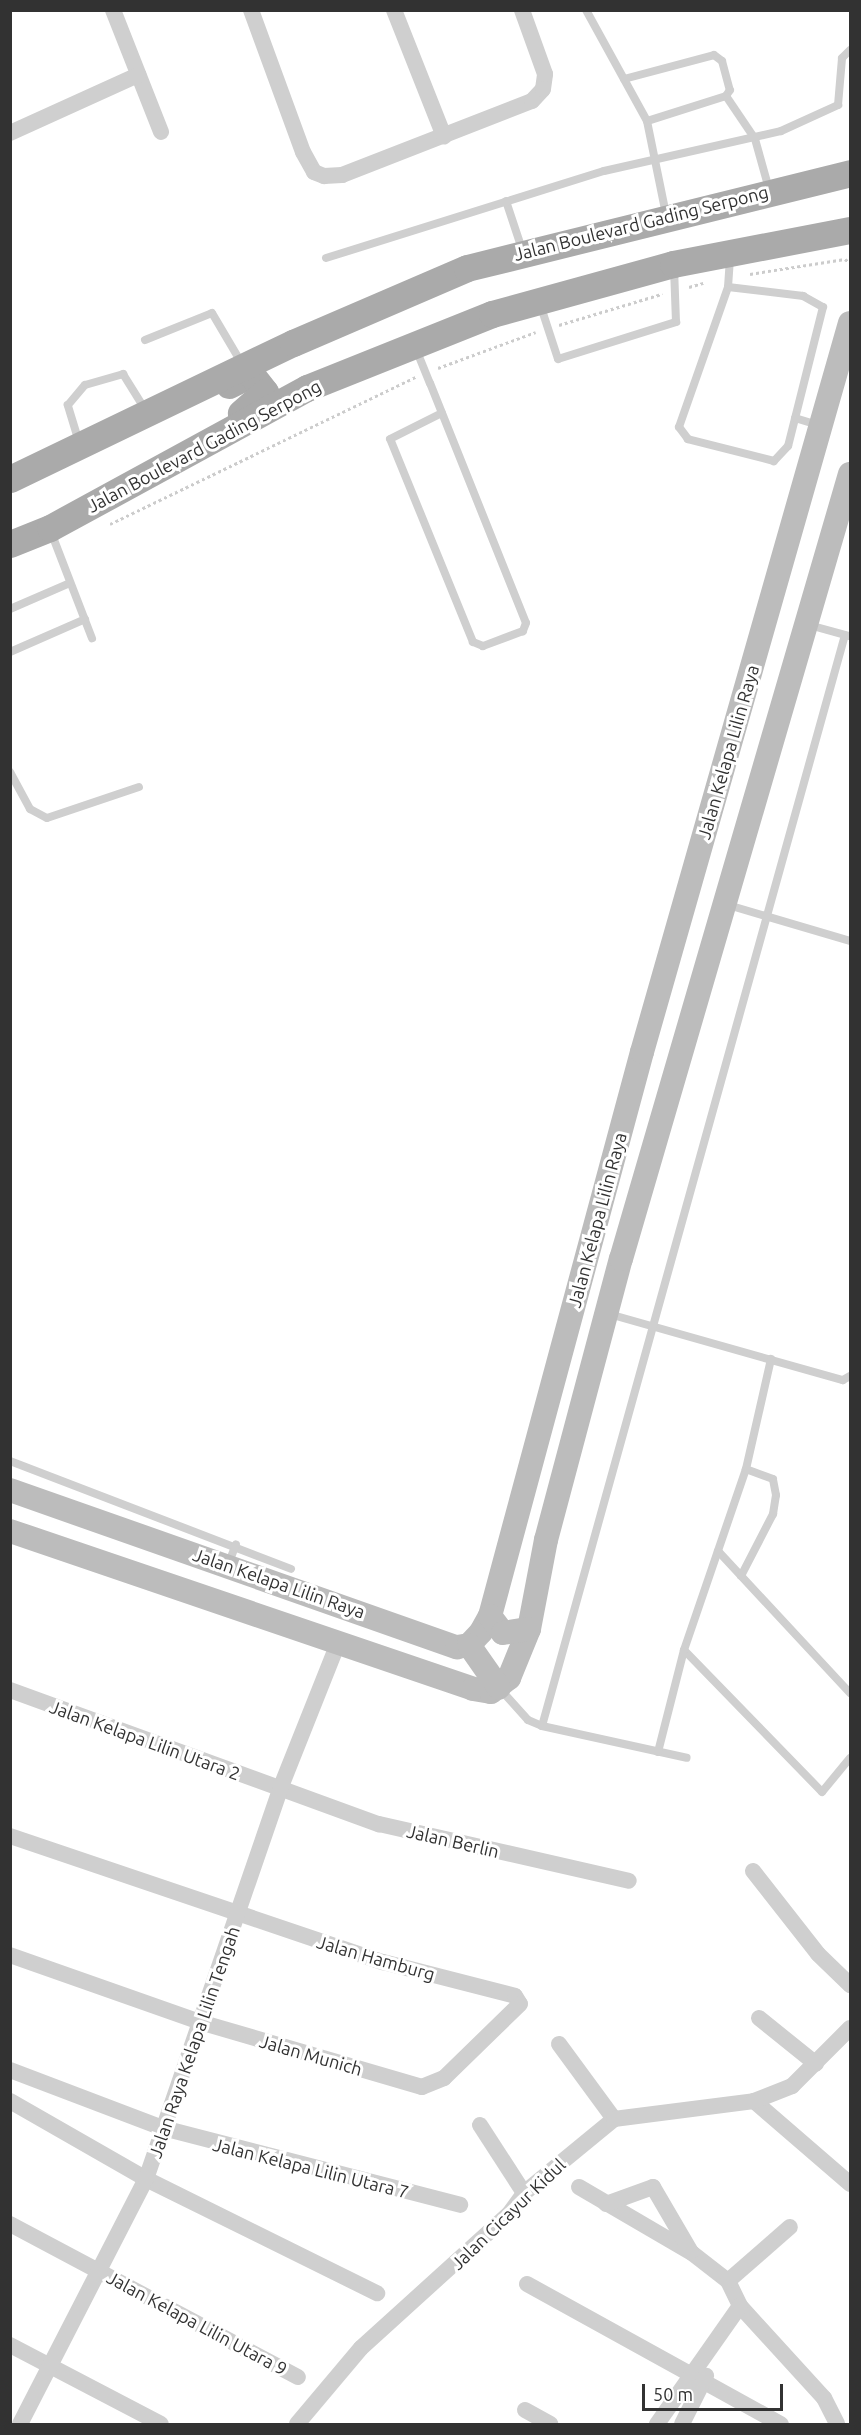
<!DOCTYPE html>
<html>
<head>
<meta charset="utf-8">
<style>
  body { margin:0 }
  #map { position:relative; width:861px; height:2435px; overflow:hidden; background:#fff; font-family:Ubuntu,sans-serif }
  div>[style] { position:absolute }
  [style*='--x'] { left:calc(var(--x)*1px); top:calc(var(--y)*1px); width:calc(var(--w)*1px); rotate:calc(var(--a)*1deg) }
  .path>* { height:3px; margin-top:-1.5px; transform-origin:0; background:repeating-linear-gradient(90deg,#ccc 0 3px,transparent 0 6px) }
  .lane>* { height:8px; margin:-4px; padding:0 4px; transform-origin:4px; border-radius:4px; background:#cfcfcf }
  .street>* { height:16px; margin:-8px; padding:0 8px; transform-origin:8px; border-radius:8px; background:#cfcfcf }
  .secondary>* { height:24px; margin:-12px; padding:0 12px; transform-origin:12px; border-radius:12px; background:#bcbcbc }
  .primary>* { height:27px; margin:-13.5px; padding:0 13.5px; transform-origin:13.5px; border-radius:13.5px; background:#aaa }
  span { translate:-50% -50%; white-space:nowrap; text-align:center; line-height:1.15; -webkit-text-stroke:6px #fff; paint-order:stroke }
  .street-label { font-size:18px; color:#323232 }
  .frame { position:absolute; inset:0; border:12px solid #323232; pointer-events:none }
  .scale { position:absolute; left:642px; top:2384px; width:141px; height:27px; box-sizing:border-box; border:3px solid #323232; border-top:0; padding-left:8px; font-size:18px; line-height:21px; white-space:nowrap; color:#323232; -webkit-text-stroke:4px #fff; paint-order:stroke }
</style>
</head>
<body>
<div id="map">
  <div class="path">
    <i style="--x:750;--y:274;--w:96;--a:-9"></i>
    <i style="--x:845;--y:259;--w:6;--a:39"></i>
    <i style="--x:689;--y:287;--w:15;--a:-16"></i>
    <i style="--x:559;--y:325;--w:108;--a:-16.8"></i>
    <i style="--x:438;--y:368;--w:104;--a:-20.2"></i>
    <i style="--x:110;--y:524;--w:339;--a:-25.7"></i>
  </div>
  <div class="lane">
    <i style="--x:586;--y:10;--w:127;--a:61.2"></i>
    <i style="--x:647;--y:121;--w:95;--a:78.5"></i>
    <i style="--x:624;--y:79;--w:93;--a:-14.9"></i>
    <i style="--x:714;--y:55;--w:10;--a:37"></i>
    <i style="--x:722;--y:61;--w:30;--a:75"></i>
    <i style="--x:730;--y:90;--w:7;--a:124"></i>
    <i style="--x:726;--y:96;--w:83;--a:162.4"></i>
    <i style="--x:726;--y:96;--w:52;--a:56"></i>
    <i style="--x:755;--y:139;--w:52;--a:74.4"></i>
    <i style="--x:506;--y:201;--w:54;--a:71.6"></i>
    <i style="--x:326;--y:258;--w:291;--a:-17.4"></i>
    <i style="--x:604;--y:171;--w:181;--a:-12.7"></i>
    <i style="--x:781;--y:131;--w:63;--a:-24.5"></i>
    <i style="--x:838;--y:105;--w:47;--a:-85.1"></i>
    <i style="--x:842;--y:58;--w:11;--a:-45"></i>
    <i style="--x:728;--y:287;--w:76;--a:6.8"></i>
    <i style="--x:803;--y:296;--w:23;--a:29"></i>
    <i style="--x:823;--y:307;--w:143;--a:104.1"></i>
    <i style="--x:788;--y:446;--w:21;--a:133"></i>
    <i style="--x:774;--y:461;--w:89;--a:-165.7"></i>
    <i style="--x:688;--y:439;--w:15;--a:-127"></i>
    <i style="--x:679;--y:427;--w:148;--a:-70.7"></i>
    <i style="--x:728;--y:287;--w:30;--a:-86"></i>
    <i style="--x:540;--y:304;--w:58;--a:71.9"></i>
    <i style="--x:558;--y:359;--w:124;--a:-17.4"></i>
    <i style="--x:676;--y:322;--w:54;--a:-92.1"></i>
    <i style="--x:145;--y:340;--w:72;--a:-21.9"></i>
    <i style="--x:212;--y:313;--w:59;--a:59.5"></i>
    <i style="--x:416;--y:349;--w:37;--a:68"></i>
    <i style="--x:430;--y:383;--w:258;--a:68.2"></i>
    <i style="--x:526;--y:623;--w:9;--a:111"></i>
    <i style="--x:523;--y:631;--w:43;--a:159.4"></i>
    <i style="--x:483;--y:646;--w:11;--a:-158"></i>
    <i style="--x:473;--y:642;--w:219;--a:-112.2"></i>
    <i style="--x:390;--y:439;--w:58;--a:-26.6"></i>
    <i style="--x:795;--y:418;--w:24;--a:17"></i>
    <i style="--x:79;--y:442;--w:39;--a:-107"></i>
    <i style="--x:68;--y:405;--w:26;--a:-50"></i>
    <i style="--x:85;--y:385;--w:40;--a:-16"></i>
    <i style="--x:123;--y:374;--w:44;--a:58.1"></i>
    <i style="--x:51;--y:532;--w:114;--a:68.9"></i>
    <i style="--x:10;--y:609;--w:65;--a:-23.4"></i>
    <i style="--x:809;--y:625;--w:41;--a:15.4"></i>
    <i style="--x:10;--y:652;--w:82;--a:-23.7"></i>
    <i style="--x:10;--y:772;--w:42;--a:61.6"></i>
    <i style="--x:30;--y:809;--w:19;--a:28"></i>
    <i style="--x:47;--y:818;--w:97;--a:-18.6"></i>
    <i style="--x:728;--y:905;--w:127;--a:16.4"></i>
    <i style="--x:609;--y:1314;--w:243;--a:15.8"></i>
    <i style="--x:843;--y:1380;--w:8;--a:-30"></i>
    <i style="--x:10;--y:1461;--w:301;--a:21"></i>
    <i style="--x:718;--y:1551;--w:194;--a:47.1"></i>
    <i style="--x:228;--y:1565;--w:22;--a:-69"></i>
    <i style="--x:741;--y:1576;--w:70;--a:-62.7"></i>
    <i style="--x:773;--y:1514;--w:19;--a:-81"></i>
    <i style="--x:776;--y:1495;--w:16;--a:-101"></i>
    <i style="--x:773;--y:1479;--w:29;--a:-160"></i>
    <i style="--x:684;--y:1650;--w:198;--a:45.8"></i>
    <i style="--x:822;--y:1792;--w:44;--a:-50.5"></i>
    <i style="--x:501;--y:1690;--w:40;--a:48"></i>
    <i style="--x:528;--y:1720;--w:15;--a:23"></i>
    <i style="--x:542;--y:1726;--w:148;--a:12.4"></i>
    <i style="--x:542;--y:1726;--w:1132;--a:-74.48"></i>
    <i style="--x:658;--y:1752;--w:105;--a:-75.7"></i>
    <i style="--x:684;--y:1650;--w:191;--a:-71.1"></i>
    <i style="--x:746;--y:1469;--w:113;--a:-77.2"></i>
  </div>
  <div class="street">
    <i style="--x:113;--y:10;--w:131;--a:68.5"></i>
    <i style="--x:251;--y:10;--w:151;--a:69.9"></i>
    <i style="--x:303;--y:152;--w:23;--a:61"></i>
    <i style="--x:314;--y:172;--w:11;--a:22"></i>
    <i style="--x:324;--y:176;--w:18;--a:-3"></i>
    <i style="--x:342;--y:175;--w:204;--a:-21.3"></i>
    <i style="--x:532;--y:101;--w:16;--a:-47"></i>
    <i style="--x:543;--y:89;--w:15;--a:-82"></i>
    <i style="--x:545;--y:74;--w:68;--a:-109.8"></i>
    <i style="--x:394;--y:10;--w:136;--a:68.4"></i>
    <i style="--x:10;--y:133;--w:141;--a:-24.4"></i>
    <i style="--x:10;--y:1690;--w:393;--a:20"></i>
    <i style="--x:379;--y:1824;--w:256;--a:12.8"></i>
    <i style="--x:10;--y:1836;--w:394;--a:18.7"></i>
    <i style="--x:383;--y:1962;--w:136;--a:14.4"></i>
    <i style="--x:515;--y:1996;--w:9;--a:58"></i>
    <i style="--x:520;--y:2004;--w:106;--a:135.8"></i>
    <i style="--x:444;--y:2078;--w:24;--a:158"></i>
    <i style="--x:422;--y:2087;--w:231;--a:-163.7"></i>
    <i style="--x:200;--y:2022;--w:201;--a:-160.6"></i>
    <i style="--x:753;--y:1871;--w:105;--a:51.9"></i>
    <i style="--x:818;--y:1954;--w:45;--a:44.1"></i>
    <i style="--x:759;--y:2018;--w:73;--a:38.9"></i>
    <i style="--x:559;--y:2044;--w:93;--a:53.7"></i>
    <i style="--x:10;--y:2070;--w:164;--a:20.8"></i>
    <i style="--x:163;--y:2128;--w:307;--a:14.5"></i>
    <i style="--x:10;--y:2101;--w:157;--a:29.8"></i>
    <i style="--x:146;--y:2179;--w:258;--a:26.3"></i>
    <i style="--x:754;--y:2101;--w:127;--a:40.8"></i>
    <i style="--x:480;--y:2125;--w:81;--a:57.1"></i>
    <i style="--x:579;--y:2187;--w:131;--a:30.3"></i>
    <i style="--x:692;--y:2253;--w:46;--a:37.9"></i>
    <i style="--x:728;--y:2281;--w:28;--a:64"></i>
    <i style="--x:740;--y:2306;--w:125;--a:47.6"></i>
    <i style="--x:824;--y:2398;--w:29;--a:63"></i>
    <i style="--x:606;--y:2204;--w:50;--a:-19.9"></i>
    <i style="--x:653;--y:2187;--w:75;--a:59.7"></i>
    <i style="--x:10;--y:2224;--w:326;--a:28"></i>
    <i style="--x:728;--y:2281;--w:82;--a:-41.1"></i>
    <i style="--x:527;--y:2284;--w:290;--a:28.9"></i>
    <i style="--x:10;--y:2345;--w:170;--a:27.6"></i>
    <i style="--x:525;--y:2410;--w:29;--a:29"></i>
    <i style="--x:20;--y:2424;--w:276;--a:-62.8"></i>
    <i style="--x:146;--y:2179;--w:412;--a:-71"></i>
    <i style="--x:280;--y:1789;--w:154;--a:-68.3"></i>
    <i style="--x:297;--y:2424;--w:99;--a:-49.9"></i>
    <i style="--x:361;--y:2348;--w:200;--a:-42.2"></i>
    <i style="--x:509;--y:2214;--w:26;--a:-54"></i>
    <i style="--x:524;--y:2193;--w:117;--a:-39.4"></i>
    <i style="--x:614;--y:2119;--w:141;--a:-7.3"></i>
    <i style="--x:754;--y:2101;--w:41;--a:-21.5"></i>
    <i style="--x:792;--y:2086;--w:82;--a:-45"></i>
    <i style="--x:657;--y:2424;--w:144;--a:-54.9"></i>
    <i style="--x:682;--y:2424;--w:54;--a:-63.4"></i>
  </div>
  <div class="secondary">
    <i style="--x:10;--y:1490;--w:474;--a:19.4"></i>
    <i style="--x:457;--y:1647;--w:12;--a:-9"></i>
    <i style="--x:469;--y:1645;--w:18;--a:-47"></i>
    <i style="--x:481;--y:1632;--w:18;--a:-61"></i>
    <i style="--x:490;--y:1616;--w:584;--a:-74.92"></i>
    <i style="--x:642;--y:1052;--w:758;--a:-74.08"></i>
    <i style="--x:10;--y:1531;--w:489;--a:18.8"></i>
    <i style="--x:473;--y:1689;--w:18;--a:9"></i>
    <i style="--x:491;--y:1692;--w:23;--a:-38"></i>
    <i style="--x:509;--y:1678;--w:53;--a:-67.8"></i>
    <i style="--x:529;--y:1629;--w:91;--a:-79.2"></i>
    <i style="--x:546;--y:1540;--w:291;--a:-75.1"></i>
    <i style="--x:621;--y:1259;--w:818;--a:-73.74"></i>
    <i style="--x:490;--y:1616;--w:21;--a:53"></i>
    <i style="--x:503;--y:1633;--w:26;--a:-9"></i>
    <i style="--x:469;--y:1645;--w:52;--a:55.1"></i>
  </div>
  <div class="primary">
    <i style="--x:229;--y:385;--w:25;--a:-27"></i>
    <i style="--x:251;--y:374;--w:23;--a:52"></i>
    <i style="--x:265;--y:392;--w:32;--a:139"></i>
    <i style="--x:10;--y:479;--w:314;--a:-25.7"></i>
    <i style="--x:293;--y:343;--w:189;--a:-23.3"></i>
    <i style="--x:467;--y:268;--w:395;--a:-13.9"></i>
    <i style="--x:10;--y:544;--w:43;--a:-21.8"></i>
    <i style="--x:50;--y:528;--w:293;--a:-28.6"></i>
    <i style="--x:307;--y:388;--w:199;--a:-21.8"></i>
    <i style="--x:492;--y:314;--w:188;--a:-15.4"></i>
    <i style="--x:673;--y:264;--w:180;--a:-10.9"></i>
  </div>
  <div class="street-label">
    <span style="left:641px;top:223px;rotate:-14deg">Jalan Boulevard Gading Serpong</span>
    <span style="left:204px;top:446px;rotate:-28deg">Jalan Boulevard Gading Serpong</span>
    <span style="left:728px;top:752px;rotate:-74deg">Jalan Kelapa Lilin Raya</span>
    <span style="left:597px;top:1220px;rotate:-75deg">Jalan Kelapa Lilin Raya</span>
    <span style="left:279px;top:1583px;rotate:19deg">Jalan Kelapa Lilin Raya</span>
    <span style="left:145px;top:1740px;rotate:20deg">Jalan Kelapa Lilin Utara 2</span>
    <span style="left:453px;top:1841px;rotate:13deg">Jalan Berlin</span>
    <span style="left:376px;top:1958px;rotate:16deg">Jalan Hamburg</span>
    <span style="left:194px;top:2042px;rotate:-71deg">Jalan Raya Kelapa Lilin Tengah</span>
    <span style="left:311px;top:2055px;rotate:16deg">Jalan Munich</span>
    <span style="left:311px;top:2168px;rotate:14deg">Jalan Kelapa Lilin Utara 7</span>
    <span style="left:508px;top:2214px;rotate:-44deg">Jalan Cicayur Kidul</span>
    <span style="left:197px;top:2323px;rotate:28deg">Jalan Kelapa Lilin Utara 9</span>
  </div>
  <div class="frame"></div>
  <div class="scale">50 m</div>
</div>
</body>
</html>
